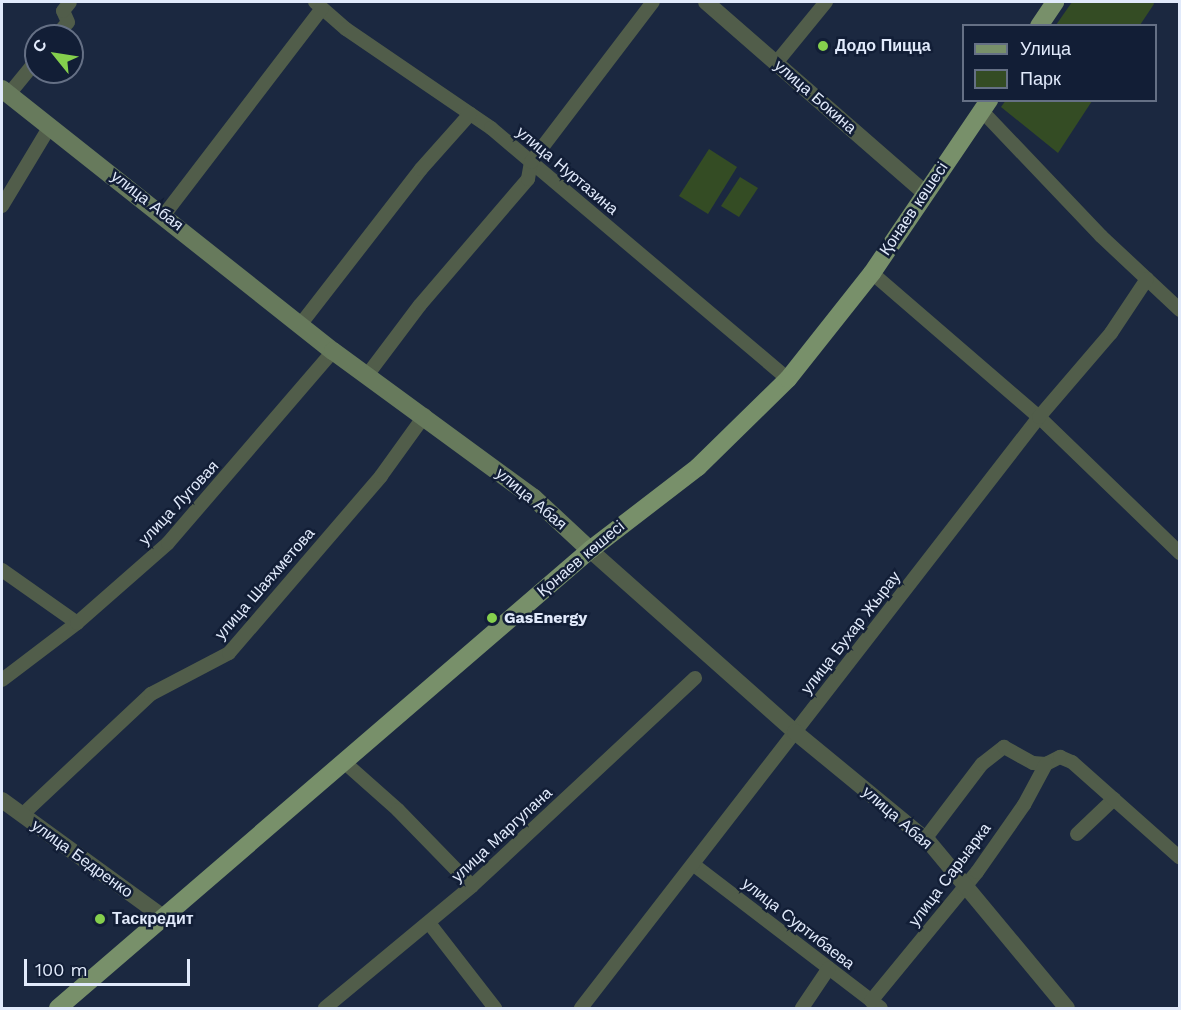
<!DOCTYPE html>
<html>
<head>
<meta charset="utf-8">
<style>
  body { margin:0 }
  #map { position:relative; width:1181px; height:1010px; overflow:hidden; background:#1b2840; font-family:"Work Sans",sans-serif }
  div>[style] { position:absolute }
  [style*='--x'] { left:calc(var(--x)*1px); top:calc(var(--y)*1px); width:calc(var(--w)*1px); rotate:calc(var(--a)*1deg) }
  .green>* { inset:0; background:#344c24 }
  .minor>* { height:14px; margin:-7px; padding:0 7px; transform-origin:7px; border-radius:7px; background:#515d4a }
  .tertiary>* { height:16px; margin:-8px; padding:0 8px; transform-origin:8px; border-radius:8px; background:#515d4a }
  .secondary>* { height:18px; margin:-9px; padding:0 9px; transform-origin:9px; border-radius:9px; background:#677a5c }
  .primary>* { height:18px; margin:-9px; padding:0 9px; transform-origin:9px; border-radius:9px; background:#78906a }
  .dots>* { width:16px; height:16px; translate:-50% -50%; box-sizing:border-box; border:3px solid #121e36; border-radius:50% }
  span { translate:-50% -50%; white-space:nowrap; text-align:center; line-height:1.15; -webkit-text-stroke:5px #121e36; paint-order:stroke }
  .poi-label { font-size:16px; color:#e1eafb; font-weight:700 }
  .left { translate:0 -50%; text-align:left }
  .street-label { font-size:16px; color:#e1eafb }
  .frame { position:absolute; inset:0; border:3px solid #e1eafb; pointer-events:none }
  .legend { position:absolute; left:962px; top:24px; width:195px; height:78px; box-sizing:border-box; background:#121e36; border:2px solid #657085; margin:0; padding:8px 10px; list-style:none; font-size:18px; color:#e1eafb }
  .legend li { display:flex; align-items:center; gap:12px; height:30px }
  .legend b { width:30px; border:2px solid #657085 }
  .north { position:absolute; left:24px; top:24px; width:60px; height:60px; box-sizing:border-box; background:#121e36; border:2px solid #657085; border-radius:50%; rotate:300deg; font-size:16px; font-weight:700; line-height:24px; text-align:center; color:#e1eafb }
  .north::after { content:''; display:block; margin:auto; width:21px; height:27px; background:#85cf4d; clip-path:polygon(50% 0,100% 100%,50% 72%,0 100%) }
  .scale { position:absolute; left:24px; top:959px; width:166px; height:27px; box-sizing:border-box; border:3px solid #e1eafb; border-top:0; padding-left:8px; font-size:18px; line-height:21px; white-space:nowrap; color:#e1eafb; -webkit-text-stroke:4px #121e36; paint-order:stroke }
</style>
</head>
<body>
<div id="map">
  <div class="green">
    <i style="clip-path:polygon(1072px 2px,1153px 2px,1154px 4px,1140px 25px,1056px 25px)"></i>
    <i style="clip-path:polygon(1006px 100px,1092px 100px,1092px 101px,1058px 153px,1001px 107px)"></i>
    <i style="clip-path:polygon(709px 149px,737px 167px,708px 214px,679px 196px)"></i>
    <i style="clip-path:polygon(740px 177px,758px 188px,739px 217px,721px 206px)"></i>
  </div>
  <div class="minor">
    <i style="--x:315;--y:2;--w:41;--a:41.1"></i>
    <i style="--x:346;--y:29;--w:176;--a:34.3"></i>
    <i style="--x:491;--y:128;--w:389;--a:40.2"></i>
    <i style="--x:56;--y:36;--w:18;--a:-49"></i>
    <i style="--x:68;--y:22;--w:12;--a:-114"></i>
    <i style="--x:63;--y:11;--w:11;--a:-52"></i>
    <i style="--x:776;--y:63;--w:79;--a:-50.7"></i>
    <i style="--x:9;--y:94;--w:43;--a:-50.7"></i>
    <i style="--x:982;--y:111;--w:173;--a:46.4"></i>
    <i style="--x:1101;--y:236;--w:108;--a:43.1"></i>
    <i style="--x:2;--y:206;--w:93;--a:-59"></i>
    <i style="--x:164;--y:215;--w:260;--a:-52.6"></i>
    <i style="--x:872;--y:273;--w:221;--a:40.8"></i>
    <i style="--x:1039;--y:417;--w:196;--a:44"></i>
    <i style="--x:300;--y:325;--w:197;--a:-52.2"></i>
    <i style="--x:421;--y:169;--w:74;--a:-48.3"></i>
    <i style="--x:368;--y:374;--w:86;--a:-53"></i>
    <i style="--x:420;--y:305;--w:166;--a:-49.4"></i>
    <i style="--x:528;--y:179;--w:17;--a:-80"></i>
    <i style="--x:531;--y:162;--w:201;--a:-52.7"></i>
    <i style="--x:2;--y:570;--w:92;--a:35.2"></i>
    <i style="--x:2;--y:680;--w:94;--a:-37.2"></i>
    <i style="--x:77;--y:623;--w:121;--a:-41.3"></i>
    <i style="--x:168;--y:543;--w:253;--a:-49.3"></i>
    <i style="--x:344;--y:762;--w:72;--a:41.6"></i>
    <i style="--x:398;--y:810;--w:106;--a:45.8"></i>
    <i style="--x:22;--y:815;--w:177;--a:-43.2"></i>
    <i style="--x:151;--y:694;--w:88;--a:-27.7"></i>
    <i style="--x:229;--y:653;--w:233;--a:-49.3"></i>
    <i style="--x:381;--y:476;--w:75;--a:-54.2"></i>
    <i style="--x:1077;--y:834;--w:51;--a:-43.4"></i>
    <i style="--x:925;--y:839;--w:94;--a:-52.8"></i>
    <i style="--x:982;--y:764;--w:28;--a:-38"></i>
    <i style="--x:1004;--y:747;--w:33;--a:29"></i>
    <i style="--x:1033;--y:763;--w:13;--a:4"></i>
    <i style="--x:1046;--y:764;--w:16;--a:-27"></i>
    <i style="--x:1060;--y:757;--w:13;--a:23"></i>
    <i style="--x:1072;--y:762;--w:144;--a:41.6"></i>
    <i style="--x:694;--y:865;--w:235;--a:37.4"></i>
    <i style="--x:429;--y:923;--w:108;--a:52.2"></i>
    <i style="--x:871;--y:1001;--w:167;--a:-50.6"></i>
    <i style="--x:977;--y:872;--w:82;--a:-55"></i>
    <i style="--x:1024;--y:805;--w:47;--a:-61.8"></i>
    <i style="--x:325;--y:1008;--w:191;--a:-39.7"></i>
    <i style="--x:472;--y:886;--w:305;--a:-43"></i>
    <i style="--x:581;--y:1008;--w:748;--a:-52.23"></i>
    <i style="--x:1039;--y:417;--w:111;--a:-49.4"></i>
    <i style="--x:1111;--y:333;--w:65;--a:-56.3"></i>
    <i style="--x:802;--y:1008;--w:48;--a:-56"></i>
  </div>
  <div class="tertiary">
    <i style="--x:706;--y:2;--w:291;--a:41.1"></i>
    <i style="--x:590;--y:550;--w:274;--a:41.6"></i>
    <i style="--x:795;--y:732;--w:173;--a:39.4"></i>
    <i style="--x:929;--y:842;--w:216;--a:50.3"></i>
    <i style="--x:2;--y:800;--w:199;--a:36"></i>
  </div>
  <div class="secondary">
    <i style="--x:2;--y:89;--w:422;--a:38.4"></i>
    <i style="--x:333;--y:351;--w:249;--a:36.2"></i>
    <i style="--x:534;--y:498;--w:76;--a:42.9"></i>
  </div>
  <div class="primary">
    <i style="--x:1039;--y:26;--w:29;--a:-56"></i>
    <i style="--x:58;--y:1008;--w:702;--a:-40.73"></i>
    <i style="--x:590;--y:550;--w:136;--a:-37.5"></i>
    <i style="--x:698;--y:467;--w:126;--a:-44.4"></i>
    <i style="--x:788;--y:379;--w:135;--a:-51.6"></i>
    <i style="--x:872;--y:273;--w:209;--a:-55.9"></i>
  </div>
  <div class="dots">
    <i style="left:823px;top:46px;background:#85cf4d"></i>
    <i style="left:492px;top:618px;background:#85cf4d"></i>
    <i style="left:100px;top:919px;background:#85cf4d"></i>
  </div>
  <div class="poi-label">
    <span class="left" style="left:835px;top:46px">Додо Пицца</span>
    <span class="left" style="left:504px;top:618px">GasEnergy</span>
    <span class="left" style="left:112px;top:919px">Таскредит</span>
  </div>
  <div class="street-label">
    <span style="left:815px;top:97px;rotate:41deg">улица Бокина</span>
    <span style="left:567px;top:171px;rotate:40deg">улица Нуртазина</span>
    <span style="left:147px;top:201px;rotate:38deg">улица Абая</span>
    <span style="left:914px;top:209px;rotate:-56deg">Қонаев көшесі</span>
    <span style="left:531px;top:499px;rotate:40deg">улица Абая</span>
    <span style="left:179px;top:503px;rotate:-47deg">улица Луговая</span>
    <span style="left:581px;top:559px;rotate:-40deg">Қонаев көшесі</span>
    <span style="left:265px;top:584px;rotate:-49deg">улица Шаяхметова</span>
    <span style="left:851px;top:633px;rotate:-52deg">улица Бухар Жырау</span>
    <span style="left:897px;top:818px;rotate:41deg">улица Абая</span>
    <span style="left:502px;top:835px;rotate:-43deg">улица Маргулана</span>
    <span style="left:82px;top:859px;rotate:36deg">улица Бедренко</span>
    <span style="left:950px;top:875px;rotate:-53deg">улица Сарыарка</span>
    <span style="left:798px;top:924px;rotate:38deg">улица Суртибаева</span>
  </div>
  <div class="frame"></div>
  <ul class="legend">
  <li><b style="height:8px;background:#78906a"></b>Улица</li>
  <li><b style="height:16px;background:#344c24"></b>Парк</li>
  </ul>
  <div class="north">С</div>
  <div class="scale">100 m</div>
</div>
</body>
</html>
